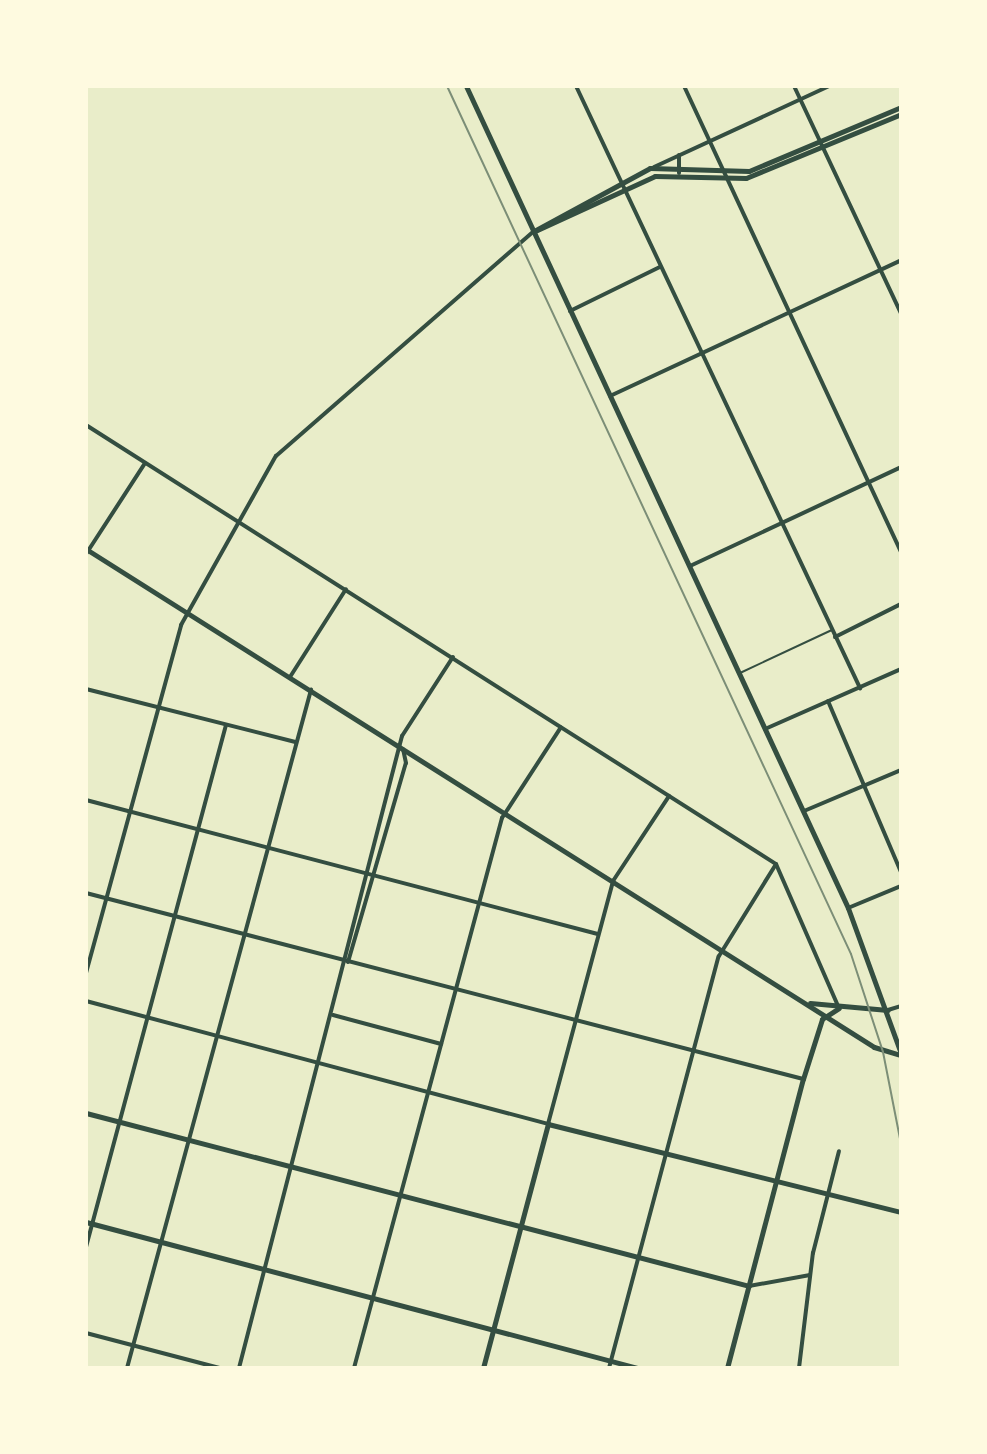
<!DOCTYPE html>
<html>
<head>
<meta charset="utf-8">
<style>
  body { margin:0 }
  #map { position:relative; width:987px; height:1454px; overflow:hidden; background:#e9edc9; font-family:"Public Sans",sans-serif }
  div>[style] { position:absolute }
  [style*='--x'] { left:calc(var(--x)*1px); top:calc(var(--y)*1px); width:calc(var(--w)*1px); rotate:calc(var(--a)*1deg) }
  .service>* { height:2px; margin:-1px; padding:0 1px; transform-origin:1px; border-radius:1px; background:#344e41 }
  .minor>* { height:4px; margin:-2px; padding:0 2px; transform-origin:2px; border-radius:2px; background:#344e41 }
  .tertiary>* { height:5px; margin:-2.5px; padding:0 2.5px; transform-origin:2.5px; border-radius:2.5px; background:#344e41 }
  .secondary>* { height:5px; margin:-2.5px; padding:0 2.5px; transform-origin:2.5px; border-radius:2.5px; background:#344e41 }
  .rail>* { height:2px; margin:-1px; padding:0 1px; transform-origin:1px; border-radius:1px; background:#7c8e77 }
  span { translate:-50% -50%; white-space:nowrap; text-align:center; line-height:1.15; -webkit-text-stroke:7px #fefae0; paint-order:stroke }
  .frame { position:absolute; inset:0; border:88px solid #fefae0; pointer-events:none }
</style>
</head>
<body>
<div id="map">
  <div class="service">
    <i style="--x:740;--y:673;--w:102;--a:-25.1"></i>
  </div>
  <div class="minor">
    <i style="--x:576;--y:86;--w:666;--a:64.74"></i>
    <i style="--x:684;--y:86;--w:514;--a:65.03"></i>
    <i style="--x:794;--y:86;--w:251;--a:64.8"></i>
    <i style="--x:654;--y:167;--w:193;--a:-24.8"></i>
    <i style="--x:679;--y:173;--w:18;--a:-90"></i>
    <i style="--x:570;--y:311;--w:100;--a:-26.1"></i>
    <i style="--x:610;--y:396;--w:321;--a:-25"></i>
    <i style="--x:86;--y:425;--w:818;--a:32.47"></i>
    <i style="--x:776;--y:864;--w:155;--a:66.4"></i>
    <i style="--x:86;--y:554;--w:108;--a:-57"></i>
    <i style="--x:690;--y:566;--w:233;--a:-25.1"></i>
    <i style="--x:835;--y:637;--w:74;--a:-26.6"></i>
    <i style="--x:290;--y:677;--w:104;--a:-57.5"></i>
    <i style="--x:86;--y:689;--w:216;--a:14.2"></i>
    <i style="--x:828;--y:701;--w:186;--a:66.9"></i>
    <i style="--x:765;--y:729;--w:149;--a:-23.8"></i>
    <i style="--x:86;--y:800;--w:529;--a:14.67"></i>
    <i style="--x:804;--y:811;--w:105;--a:-22.9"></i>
    <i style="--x:86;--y:893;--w:741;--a:14.54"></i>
    <i style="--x:848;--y:908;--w:57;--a:-22.5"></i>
    <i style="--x:348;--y:962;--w:207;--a:-73.8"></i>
    <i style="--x:406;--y:763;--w:14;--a:-102"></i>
    <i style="--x:86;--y:973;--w:361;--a:-74.7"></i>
    <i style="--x:181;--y:625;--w:194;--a:-60.7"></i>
    <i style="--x:276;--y:456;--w:342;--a:-41.1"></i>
    <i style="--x:86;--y:1001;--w:478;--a:14.9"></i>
    <i style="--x:548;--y:1124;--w:252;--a:-75"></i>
    <i style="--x:613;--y:881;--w:102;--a:-56.6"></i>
    <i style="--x:888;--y:1010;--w:14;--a:-17"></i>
    <i style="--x:333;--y:1015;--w:112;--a:15"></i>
    <i style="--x:86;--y:1247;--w:540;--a:-74.99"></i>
    <i style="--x:749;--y:1286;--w:62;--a:-10.2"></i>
    <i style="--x:86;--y:1333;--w:138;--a:14.7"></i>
    <i style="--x:127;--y:1368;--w:703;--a:-74.82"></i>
    <i style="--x:239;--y:1368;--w:653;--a:-75.54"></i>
    <i style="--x:402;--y:736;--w:94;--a:-57.2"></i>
    <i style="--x:354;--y:1368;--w:570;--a:-74.94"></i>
    <i style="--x:502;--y:818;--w:108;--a:-57"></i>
    <i style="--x:609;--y:1368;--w:426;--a:-75.1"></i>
    <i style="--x:719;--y:956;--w:108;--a:-58.2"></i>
    <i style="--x:799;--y:1368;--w:116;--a:-83.1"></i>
    <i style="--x:813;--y:1253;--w:105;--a:-75.7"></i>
  </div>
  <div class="tertiary">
    <i style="--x:483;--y:1368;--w:253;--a:-75.1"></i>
    <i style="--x:548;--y:1124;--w:364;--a:14"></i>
  </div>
  <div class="secondary">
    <i style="--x:466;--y:86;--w:906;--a:65.07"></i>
    <i style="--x:848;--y:908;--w:155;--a:70"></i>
    <i style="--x:534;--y:231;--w:132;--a:-28.5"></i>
    <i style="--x:650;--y:168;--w:99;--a:1.7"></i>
    <i style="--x:749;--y:171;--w:165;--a:-22.8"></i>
    <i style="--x:535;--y:231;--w:132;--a:-24.6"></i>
    <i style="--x:655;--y:176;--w:91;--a:1.3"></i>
    <i style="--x:746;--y:178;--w:168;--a:-22.4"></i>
    <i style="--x:86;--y:549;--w:932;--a:32.29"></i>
    <i style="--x:874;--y:1047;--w:28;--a:17"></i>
    <i style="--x:810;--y:1003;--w:78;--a:5.1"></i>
    <i style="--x:86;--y:1113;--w:685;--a:14.62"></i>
    <i style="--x:86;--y:1222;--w:571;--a:14.82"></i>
    <i style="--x:727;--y:1368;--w:299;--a:-75.3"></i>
    <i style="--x:803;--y:1079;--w:63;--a:-72.4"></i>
    <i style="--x:822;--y:1019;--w:20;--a:-33"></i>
  </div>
  <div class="rail">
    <i style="--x:447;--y:86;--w:957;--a:65.04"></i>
    <i style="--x:851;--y:954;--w:103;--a:71.9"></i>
    <i style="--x:883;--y:1052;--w:94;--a:78.9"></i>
  </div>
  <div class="frame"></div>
</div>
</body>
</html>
